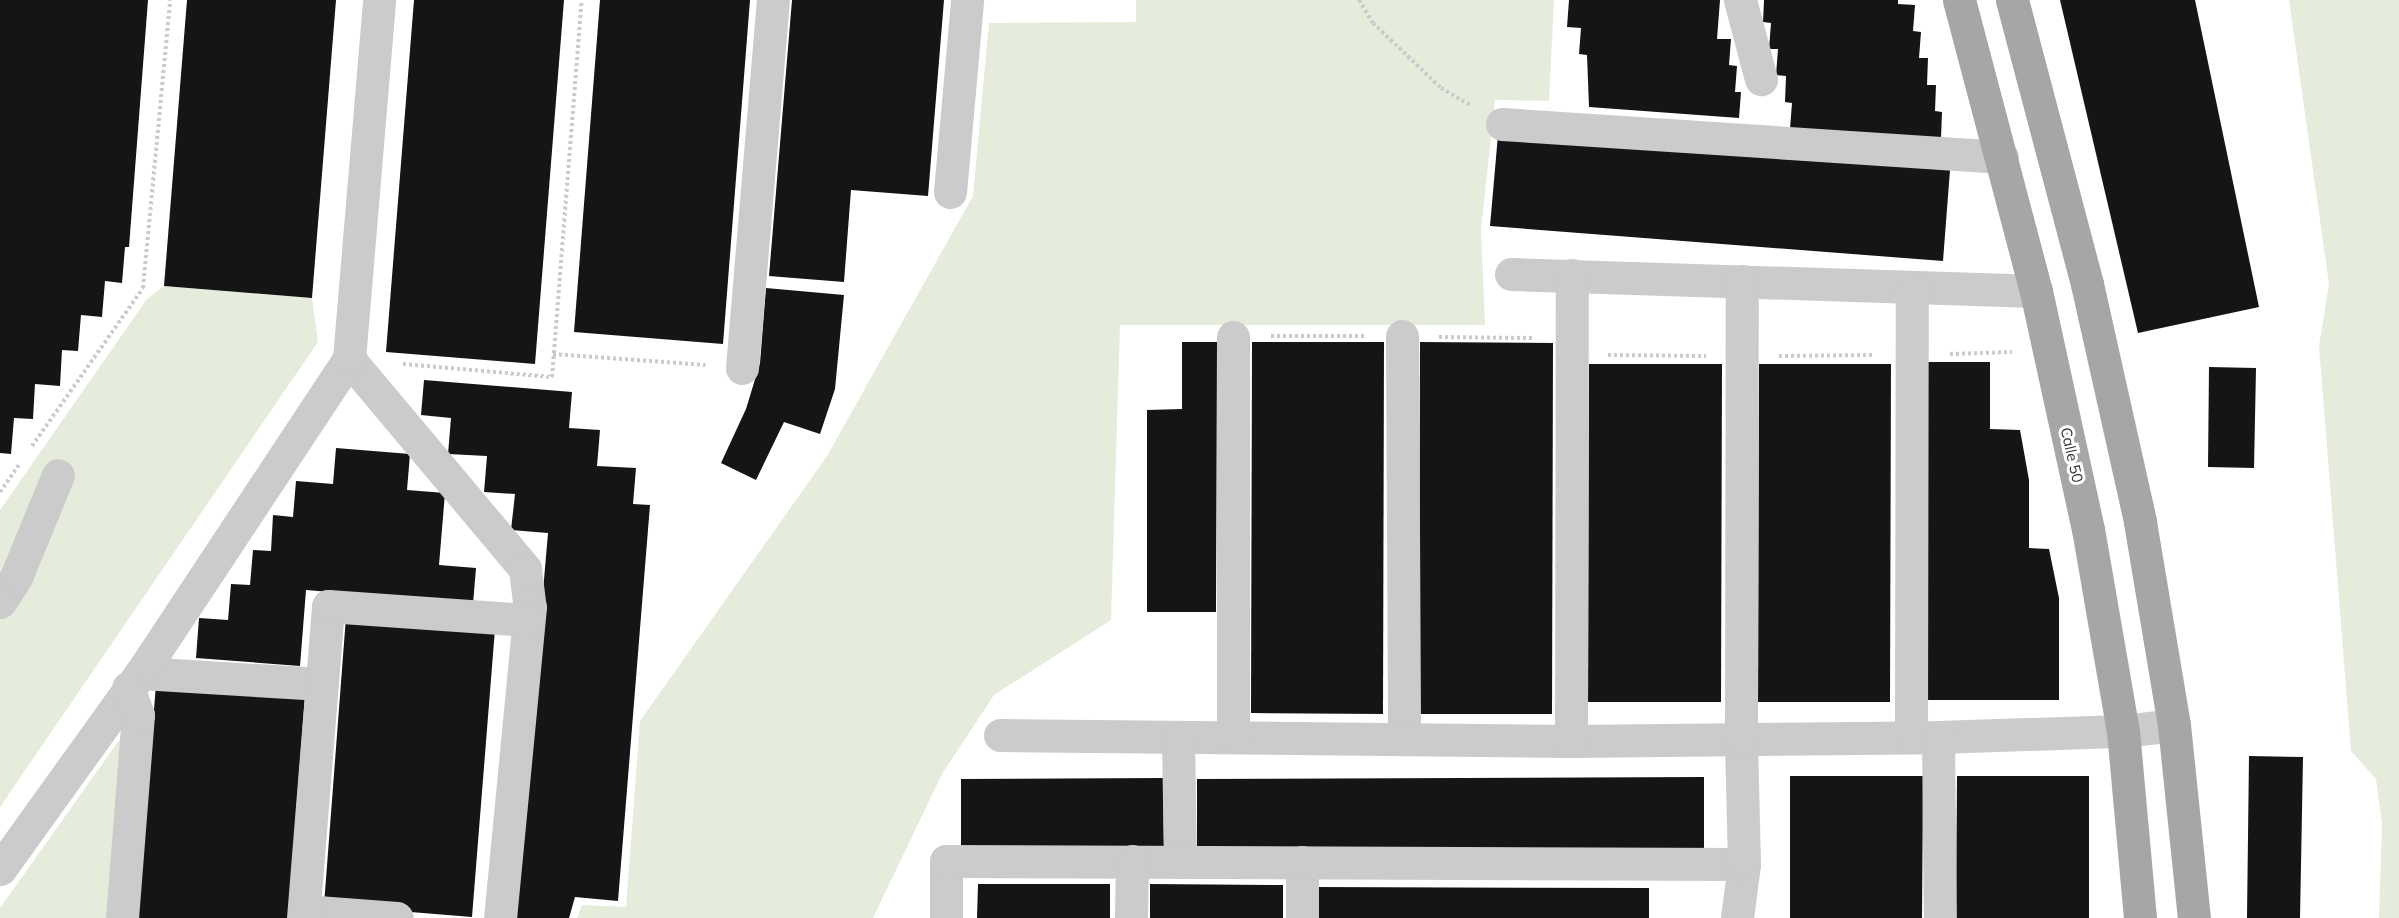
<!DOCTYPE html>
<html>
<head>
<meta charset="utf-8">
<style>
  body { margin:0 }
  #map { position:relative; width:2399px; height:918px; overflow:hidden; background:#fff; font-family:Mulish,sans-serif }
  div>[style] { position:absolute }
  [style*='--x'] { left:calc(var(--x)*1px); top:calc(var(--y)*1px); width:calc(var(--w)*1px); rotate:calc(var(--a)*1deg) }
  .green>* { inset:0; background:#e6ecdc }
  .building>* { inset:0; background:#151515 }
  .path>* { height:4px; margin-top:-2px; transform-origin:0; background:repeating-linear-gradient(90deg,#cbcbcb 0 3px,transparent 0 6px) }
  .minor>* { height:33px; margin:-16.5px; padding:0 16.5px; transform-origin:16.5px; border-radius:16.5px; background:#cbcbcb }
  .major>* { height:33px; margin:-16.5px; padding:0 16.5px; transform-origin:16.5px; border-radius:16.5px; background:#a6a6a6 }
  span { translate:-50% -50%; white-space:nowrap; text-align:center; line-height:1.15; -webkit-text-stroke:6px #fff; paint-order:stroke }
  .street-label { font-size:15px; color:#2e2e2e }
</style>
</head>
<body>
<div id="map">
  <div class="green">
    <i style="clip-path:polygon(1136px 0,1554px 0,1549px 101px,1495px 100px,1481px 230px,1485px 325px,1120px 325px,1111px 620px,994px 695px,942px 774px,873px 918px,577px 918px,582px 905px,626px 907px,640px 721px,827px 456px,973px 196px,989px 23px,1136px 22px)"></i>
    <i style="clip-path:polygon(2289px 0,2399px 0,2399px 918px,2379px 918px,2382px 823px,2376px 779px,2351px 751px,2319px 346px,2329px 284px)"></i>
    <i style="clip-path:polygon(164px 286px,312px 298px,318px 342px,0 807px,0 510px,147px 299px)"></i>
    <i style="clip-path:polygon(120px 739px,117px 918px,0 918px,0 908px)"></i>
  </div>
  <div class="building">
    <i style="clip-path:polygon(0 0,148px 0,129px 247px,125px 247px,122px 283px,105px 281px,102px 317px,81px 315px,78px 351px,62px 350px,60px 386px,35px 384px,33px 419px,14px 418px,11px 454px,0 453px)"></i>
    <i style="clip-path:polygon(187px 0,336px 0,312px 298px,164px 286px)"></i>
    <i style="clip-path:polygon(414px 0,564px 0,535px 364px,386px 352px)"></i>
    <i style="clip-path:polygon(600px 0,750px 0,723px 344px,574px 332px)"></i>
    <i style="clip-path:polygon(792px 0,944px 0,928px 196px,851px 190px,844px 282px,769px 276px)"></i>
    <i style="clip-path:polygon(1569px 0,1720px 0,1717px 39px,1731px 39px,1729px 65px,1737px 66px,1735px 92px,1741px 92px,1739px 118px,1589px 107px,1587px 55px,1579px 54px,1581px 28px,1567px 27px)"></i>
    <i style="clip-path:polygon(1764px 0,1898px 0,1898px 4px,1915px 5px,1913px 31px,1921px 32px,1919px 58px,1928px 58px,1927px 85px,1936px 85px,1935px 111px,1942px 112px,1941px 138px,1790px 129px,1792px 103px,1785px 102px,1786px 76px,1776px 75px,1778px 49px,1769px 49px,1771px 23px,1763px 22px)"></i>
    <i style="clip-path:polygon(2060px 0,2195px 0,2259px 307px,2138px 333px)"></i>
    <i style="clip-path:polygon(1498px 135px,1950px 170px,1943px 261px,1490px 226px)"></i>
    <i style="clip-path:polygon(766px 288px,844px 295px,835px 389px,820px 434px,784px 422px,756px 480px,721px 463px,746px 409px,760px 363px)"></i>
    <i style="clip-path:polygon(1182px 342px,1217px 342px,1216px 612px,1147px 612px,1147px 410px,1182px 409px)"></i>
    <i style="clip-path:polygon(1252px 342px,1384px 342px,1383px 714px,1251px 713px)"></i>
    <i style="clip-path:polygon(1420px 342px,1553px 343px,1552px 714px,1419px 714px)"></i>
    <i style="clip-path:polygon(1927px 362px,1990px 362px,1990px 429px,2020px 430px,2029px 480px,2029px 548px,2049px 549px,2059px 598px,2059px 700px,1926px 700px)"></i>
    <i style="clip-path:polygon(1589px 364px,1722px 364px,1721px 702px,1588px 702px)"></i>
    <i style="clip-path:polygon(1759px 364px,1891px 364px,1890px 702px,1758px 702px)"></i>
    <i style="clip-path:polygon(2209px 367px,2256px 368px,2254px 468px,2208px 467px)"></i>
    <i style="clip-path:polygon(424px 380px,572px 392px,569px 428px,600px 430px,597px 466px,636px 468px,633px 504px,650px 505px,618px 901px,575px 897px,569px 918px,515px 918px,548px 533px,511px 530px,515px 494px,484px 492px,487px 456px,448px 454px,451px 418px,421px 415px)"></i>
    <i style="clip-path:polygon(336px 448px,410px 454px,407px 490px,445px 493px,439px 565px,476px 568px,473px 604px,306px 590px,300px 666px,196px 658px,199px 618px,228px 620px,231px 584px,250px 585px,253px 550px,271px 551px,273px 515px,293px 517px,296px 481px,333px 484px)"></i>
    <i style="clip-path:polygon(346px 617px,495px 629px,472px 917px,324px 905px)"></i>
    <i style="clip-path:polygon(156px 684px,305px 696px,288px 918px,138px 918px)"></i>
    <i style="clip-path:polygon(2249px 756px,2303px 757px,2300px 918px,2247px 918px)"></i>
    <i style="clip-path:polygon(1790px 776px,1923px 776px,1922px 918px,1790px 918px)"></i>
    <i style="clip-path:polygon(1957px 776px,2089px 776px,2089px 918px,1956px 918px)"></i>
    <i style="clip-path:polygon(1704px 777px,1704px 849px,1197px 851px,1197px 779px)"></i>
    <i style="clip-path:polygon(1163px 778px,1164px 851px,961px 851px,961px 779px)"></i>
    <i style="clip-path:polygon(978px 884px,1110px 884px,1110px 918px,977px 918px)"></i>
    <i style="clip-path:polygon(1150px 884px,1283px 885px,1283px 918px,1150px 918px)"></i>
    <i style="clip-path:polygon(1313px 887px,1649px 888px,1649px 918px,1313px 918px)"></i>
  </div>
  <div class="path">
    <i style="--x:1359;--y:0;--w:27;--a:59"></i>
    <i style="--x:1373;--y:23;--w:94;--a:43.7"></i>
    <i style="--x:1441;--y:88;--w:34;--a:30"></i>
    <i style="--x:1271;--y:336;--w:94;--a:0"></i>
    <i style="--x:1439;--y:337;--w:94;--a:0.6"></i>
    <i style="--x:553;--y:354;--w:153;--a:4.1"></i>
    <i style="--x:1950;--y:354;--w:62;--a:-1.8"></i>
    <i style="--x:1608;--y:355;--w:98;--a:0.6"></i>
    <i style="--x:1779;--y:356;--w:95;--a:-0.6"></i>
    <i style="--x:403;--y:364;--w:150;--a:5"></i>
    <i style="--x:552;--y:377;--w:378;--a:-85.5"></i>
    <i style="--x:32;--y:446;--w:193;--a:-54.9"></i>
    <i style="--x:143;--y:288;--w:289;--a:-84.6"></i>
    <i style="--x:0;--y:492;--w:33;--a:-55"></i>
  </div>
  <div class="minor">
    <i style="--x:1740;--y:0;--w:82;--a:75.1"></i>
    <i style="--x:1502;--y:124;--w:501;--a:3.78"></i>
    <i style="--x:950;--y:192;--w:193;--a:-84.9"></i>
    <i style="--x:1511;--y:274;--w:525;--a:1.85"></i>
    <i style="--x:1402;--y:336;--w:403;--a:89.7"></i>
    <i style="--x:349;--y:359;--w:274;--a:50"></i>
    <i style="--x:525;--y:569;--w:38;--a:83"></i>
    <i style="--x:530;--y:607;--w:312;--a:95.5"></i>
    <i style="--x:742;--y:368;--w:369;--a:-85.2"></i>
    <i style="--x:0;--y:602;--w:30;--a:-57"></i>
    <i style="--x:16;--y:577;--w:110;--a:-67.6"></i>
    <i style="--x:141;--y:673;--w:181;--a:3.5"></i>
    <i style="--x:1000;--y:735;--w:571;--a:0.6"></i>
    <i style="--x:1571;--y:741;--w:367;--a:-0.6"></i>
    <i style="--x:1938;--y:737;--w:185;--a:-1.9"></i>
    <i style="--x:2123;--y:731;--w:51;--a:-6.7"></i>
    <i style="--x:1178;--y:737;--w:125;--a:89.1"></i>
    <i style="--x:1233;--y:737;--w:400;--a:-90"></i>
    <i style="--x:1911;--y:737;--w:450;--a:-89.9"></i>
    <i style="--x:1938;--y:737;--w:181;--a:89.4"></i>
    <i style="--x:1571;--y:741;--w:466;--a:-89.9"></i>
    <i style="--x:1302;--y:862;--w:56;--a:90"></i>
    <i style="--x:0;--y:869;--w:241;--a:-54.3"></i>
    <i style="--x:141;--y:673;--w:377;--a:-56.5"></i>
    <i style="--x:349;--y:359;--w:360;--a:-85.2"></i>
    <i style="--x:304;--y:911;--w:93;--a:4.3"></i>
    <i style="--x:122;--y:918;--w:204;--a:-85.5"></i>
    <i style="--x:138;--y:715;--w:29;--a:-110"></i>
    <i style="--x:303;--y:918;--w:313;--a:-85.4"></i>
    <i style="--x:328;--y:606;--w:200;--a:4"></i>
    <i style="--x:946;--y:918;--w:57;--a:-90"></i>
    <i style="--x:946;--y:861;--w:798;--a:0.22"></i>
    <i style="--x:1131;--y:918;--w:57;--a:-89"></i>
    <i style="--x:1737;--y:918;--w:54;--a:-82.6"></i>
    <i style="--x:1744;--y:864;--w:126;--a:-91.4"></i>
    <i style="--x:1741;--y:738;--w:457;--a:-89.9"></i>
  </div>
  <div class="major">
    <i style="--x:1959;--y:0;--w:301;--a:75.2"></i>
    <i style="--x:2036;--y:291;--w:244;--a:77.7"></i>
    <i style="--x:2088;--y:529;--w:205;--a:80.2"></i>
    <i style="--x:2123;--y:731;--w:188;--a:84.8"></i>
    <i style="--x:2012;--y:0;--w:294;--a:75.2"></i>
    <i style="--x:2087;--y:284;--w:244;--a:77.4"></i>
    <i style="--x:2140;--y:522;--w:206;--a:80.5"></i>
    <i style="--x:2174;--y:725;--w:194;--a:84.1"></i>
  </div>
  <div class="street-label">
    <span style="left:2072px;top:455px;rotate:77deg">Calle 50</span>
  </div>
</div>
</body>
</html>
